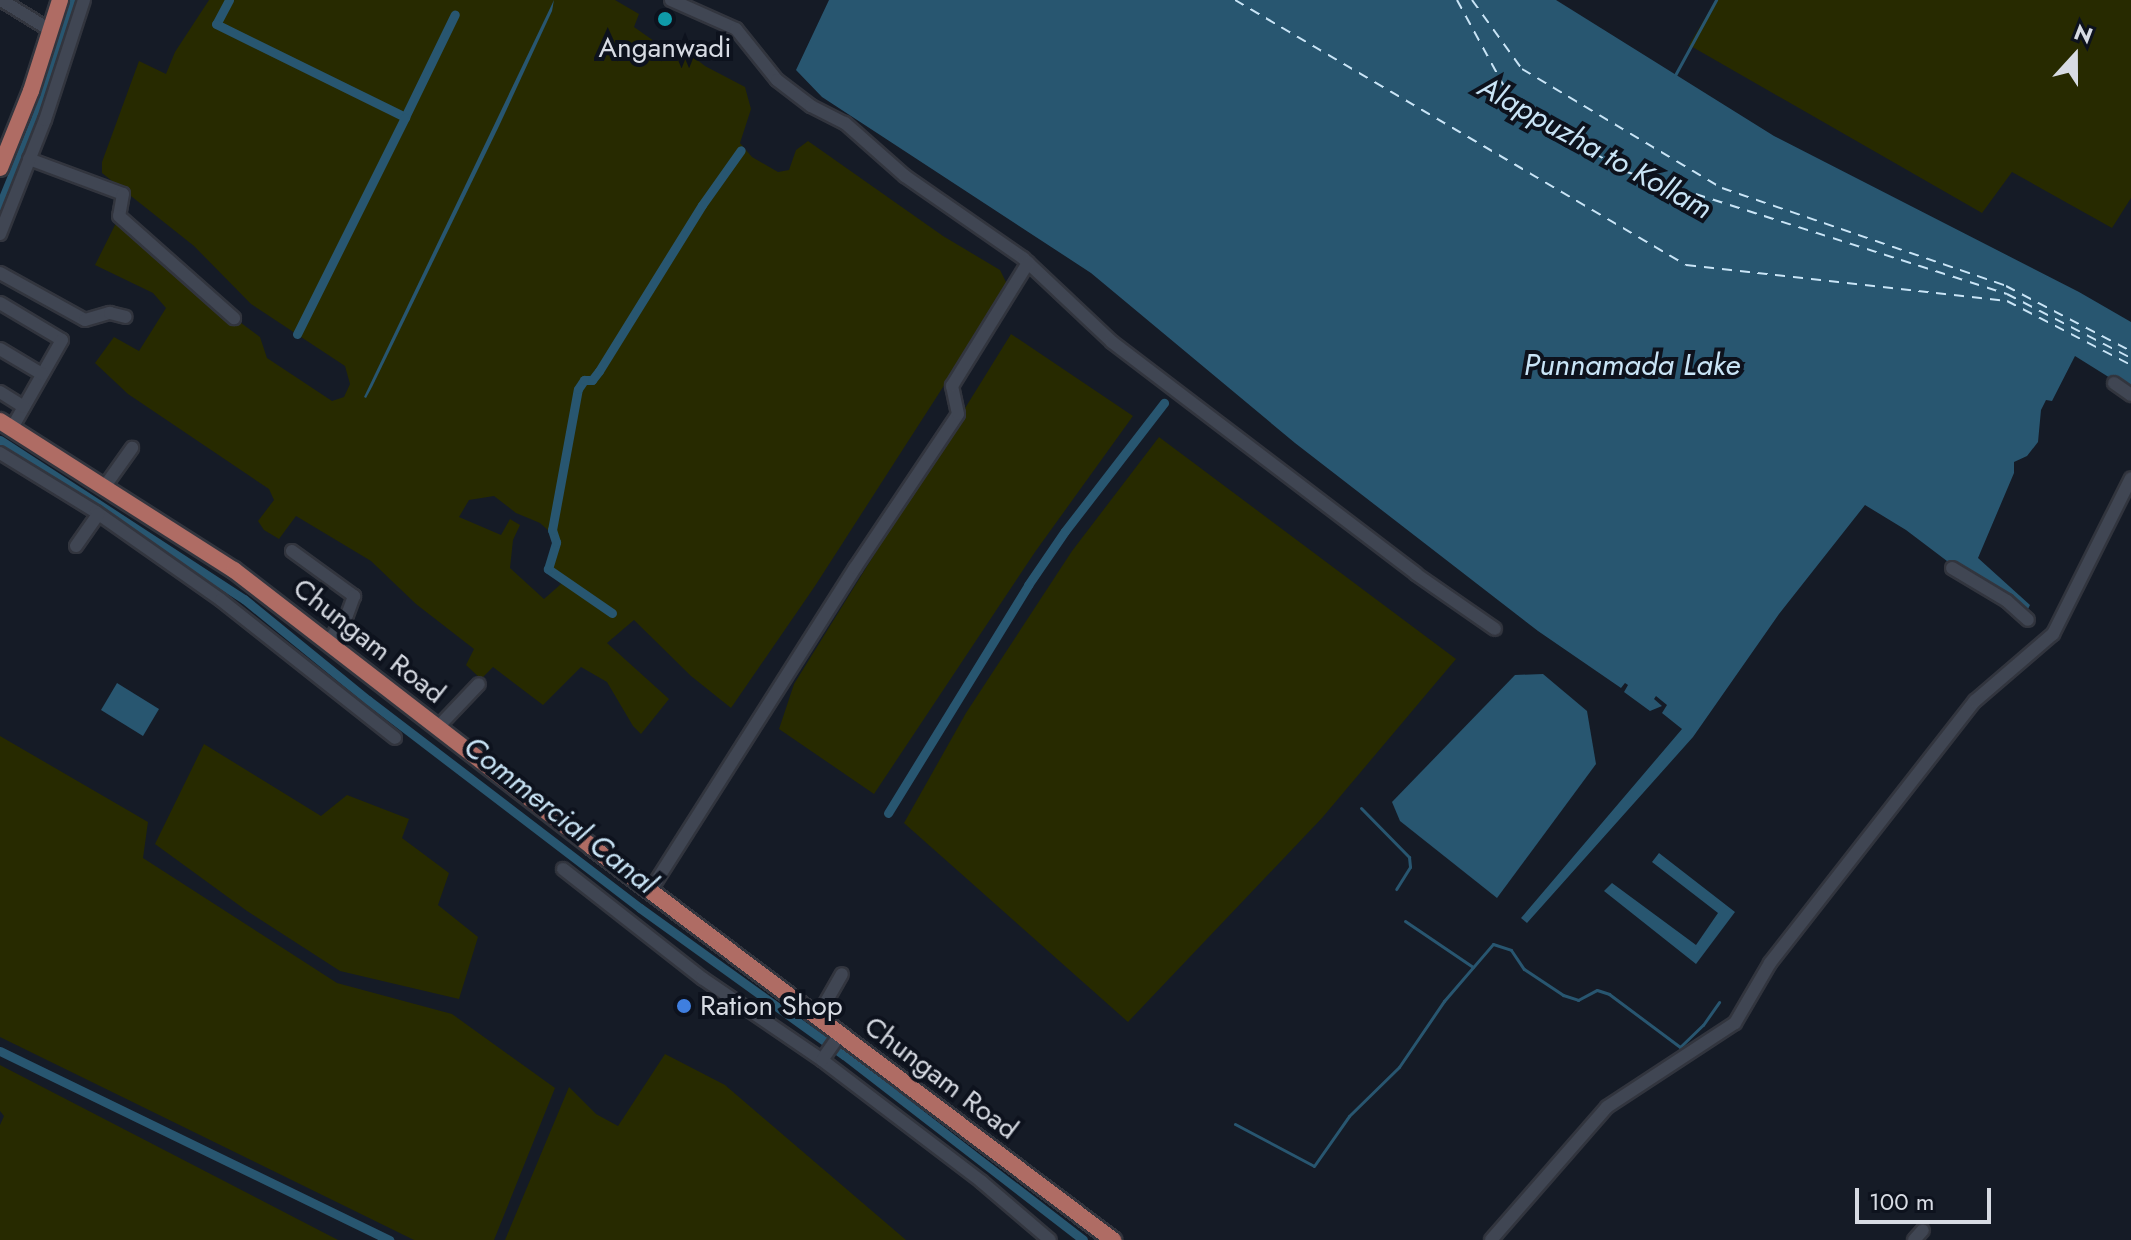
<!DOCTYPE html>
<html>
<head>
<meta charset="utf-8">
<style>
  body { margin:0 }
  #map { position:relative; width:2131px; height:1240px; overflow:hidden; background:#151b26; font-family:Jost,sans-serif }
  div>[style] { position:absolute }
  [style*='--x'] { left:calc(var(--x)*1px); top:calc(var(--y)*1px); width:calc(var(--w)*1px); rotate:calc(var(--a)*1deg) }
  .green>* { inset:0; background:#272a00 }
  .water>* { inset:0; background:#285670 }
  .stream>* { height:3px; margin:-1.5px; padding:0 1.5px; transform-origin:1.5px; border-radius:1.5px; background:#285670 }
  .canal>* { height:9px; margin:-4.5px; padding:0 4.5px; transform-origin:4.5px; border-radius:4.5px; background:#285670 }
  .ferry>* { height:2px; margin-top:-1px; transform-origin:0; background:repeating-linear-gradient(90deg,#c9e4f6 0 10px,transparent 0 18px) }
  .roads { filter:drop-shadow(2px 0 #32353e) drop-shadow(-2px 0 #32353e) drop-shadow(0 2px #32353e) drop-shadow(0 -2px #32353e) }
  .minor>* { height:12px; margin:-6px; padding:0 6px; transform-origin:6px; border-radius:6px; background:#404653 }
  .major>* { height:16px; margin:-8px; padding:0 8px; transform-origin:8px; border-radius:8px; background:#af6c64 }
  .dots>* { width:22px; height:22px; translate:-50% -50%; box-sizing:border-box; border:4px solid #0d121d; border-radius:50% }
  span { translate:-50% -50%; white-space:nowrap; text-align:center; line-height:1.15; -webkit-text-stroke:8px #0d121d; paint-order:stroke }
  .poi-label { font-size:28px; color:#d7dbe3 }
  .left { translate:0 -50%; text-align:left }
  .street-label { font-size:28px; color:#d7dbe3 }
  .water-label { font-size:30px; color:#c9e4f6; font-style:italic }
  .north { position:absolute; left:2035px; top:16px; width:80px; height:80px; -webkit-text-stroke:6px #0d121d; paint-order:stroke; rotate:21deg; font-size:22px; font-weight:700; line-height:32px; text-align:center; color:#d7dbe3 }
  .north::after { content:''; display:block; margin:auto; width:28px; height:36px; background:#d7dbe3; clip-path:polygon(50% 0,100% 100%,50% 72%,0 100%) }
  .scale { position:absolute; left:1855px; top:1188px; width:136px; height:36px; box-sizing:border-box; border:4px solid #d7dbe3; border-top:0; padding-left:10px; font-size:24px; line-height:28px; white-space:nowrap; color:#d7dbe3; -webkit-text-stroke:6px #0d121d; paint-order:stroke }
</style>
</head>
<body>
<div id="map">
  <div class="green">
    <i style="clip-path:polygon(evenodd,209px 0,615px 0,639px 14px,634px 27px,664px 48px,672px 40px,705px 66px,745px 87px,751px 109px,740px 143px,752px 157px,778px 172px,789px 170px,796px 150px,808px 141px,943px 236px,1000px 270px,1008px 286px,815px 586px,731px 708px,691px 676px,634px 620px,607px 643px,669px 699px,641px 734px,633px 726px,607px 682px,581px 667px,543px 705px,493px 667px,481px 679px,466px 665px,474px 649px,416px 604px,371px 561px,296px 516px,279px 539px,264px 530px,258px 521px,274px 500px,269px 489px,128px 394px,95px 363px,114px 337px,139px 351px,166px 308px,153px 293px,95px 265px,118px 219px,199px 292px,260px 337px,267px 358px,332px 401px,344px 397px,350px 384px,345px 366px,251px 304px,194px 246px,102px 173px,102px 162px,139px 61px,166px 74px,175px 52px,209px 0,494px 496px,516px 513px,540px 523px,561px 542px,546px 571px,561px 584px,544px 599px,510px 568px,513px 540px,520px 525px,510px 519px,501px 535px,459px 517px,469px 500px,494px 496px)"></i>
    <i style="clip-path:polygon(1716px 0,2131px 0,2131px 198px,2112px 228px,2012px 172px,1982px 213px,1689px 45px)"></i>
    <i style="clip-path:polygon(1011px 334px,1133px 416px,1035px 552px,874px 794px,779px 729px,794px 684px)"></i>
    <i style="clip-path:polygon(1159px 437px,1456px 659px,1322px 818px,1128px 1022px,904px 823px,966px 713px,1072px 551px)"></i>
    <i style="clip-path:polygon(0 736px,148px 822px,143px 858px,337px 983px,452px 1014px,555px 1088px,494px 1240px,414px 1240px,0 1037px)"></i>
    <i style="clip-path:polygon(204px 744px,321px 816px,347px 795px,409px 819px,402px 838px,449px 873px,438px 905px,478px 937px,459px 999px,340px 971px,247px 911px,155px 844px)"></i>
    <i style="clip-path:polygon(665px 1054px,725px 1085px,906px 1240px,505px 1240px,569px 1087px,596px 1114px,618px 1126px)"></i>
    <i style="clip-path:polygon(0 1065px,338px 1240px,0 1240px,0 1125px,4px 1116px,0 1111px)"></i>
  </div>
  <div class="water">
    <i style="clip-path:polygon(554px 0,552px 11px,499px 126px,372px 387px,366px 398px,364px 397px)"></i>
    <i style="clip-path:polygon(829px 0,1556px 0,1774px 136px,2079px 292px,2131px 322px,2131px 391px,2075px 356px,2052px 401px,2046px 400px,2041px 410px,2038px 442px,2027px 456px,2014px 462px,2014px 473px,1978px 558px,2030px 605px,2027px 611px,2017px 614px,1906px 530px,1865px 505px,1779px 614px,1693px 737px,1527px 923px,1521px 918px,1682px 729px,1662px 713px,1667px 705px,1656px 696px,1654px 699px,1662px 706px,1650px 711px,1624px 692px,1628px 685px,1625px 683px,1621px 688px,1538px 631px,1295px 443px,1091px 273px,822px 97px,796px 70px)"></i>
    <i style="clip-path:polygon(1543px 674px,1587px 711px,1596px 764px,1497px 898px,1400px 821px,1392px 802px,1515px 675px)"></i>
    <i style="clip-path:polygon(117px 683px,159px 709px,143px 736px,101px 710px)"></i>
    <i style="clip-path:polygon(1659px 853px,1735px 912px,1696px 964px,1604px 891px,1612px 883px,1696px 945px,1718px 913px,1652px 862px)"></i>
  </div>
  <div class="stream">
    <i style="--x:1674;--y:77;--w:88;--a:-61.4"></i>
    <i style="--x:1361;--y:808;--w:69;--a:45.6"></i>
    <i style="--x:1409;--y:857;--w:10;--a:84"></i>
    <i style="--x:1410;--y:867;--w:26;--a:122"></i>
    <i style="--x:1405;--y:921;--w:82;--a:34.1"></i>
    <i style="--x:1235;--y:1124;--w:89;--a:28"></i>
    <i style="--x:1314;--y:1166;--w:61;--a:-55"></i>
    <i style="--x:1349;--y:1116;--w:70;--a:-44.4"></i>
    <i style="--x:1399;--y:1067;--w:80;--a:-55.7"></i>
    <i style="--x:1444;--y:1001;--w:75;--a:-49.3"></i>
    <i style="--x:1493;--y:944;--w:19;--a:18"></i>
    <i style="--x:1511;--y:950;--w:23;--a:56"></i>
    <i style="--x:1524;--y:969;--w:47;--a:33.7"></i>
    <i style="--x:1563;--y:995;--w:16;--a:18"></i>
    <i style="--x:1578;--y:1000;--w:21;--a:-28"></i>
    <i style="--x:1597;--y:990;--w:13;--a:18"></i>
    <i style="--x:1609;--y:994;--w:89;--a:36.7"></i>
    <i style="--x:1680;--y:1047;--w:32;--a:-44"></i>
    <i style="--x:1703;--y:1025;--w:28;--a:-55"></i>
  </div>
  <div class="canal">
    <i style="--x:229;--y:0;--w:27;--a:118"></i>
    <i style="--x:216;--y:24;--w:211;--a:26.2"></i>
    <i style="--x:405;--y:117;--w:114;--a:-64.1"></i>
    <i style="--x:0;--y:205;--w:95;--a:-67.8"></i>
    <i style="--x:36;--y:117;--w:123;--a:-72"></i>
    <i style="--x:297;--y:334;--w:242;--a:-63.5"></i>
    <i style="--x:0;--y:440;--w:291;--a:33.1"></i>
    <i style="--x:244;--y:599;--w:160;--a:39.2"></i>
    <i style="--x:368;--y:700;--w:342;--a:37.4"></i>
    <i style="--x:640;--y:908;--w:251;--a:35.8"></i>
    <i style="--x:844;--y:1055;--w:302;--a:37.7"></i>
    <i style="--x:612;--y:613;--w:78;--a:-145.5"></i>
    <i style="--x:548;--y:569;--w:28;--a:-73"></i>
    <i style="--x:556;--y:542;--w:13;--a:-108"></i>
    <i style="--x:552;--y:530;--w:143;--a:-79.6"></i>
    <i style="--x:578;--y:389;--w:11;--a:-56"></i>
    <i style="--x:584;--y:380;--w:8;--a:0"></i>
    <i style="--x:592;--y:380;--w:11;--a:-52"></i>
    <i style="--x:599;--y:371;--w:195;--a:-58.2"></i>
    <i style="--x:702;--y:205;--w:67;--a:-54.7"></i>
    <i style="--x:888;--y:813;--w:268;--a:-58.4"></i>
    <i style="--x:1028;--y:585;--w:65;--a:-55.6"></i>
    <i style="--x:1065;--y:531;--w:162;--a:-52.3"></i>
    <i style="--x:0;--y:1051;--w:433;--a:25.9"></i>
  </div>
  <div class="ferry">
    <i style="--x:1235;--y:0;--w:523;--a:30.44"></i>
    <i style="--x:1686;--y:265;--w:323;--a:6.4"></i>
    <i style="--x:2007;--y:301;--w:140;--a:27.3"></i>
    <i style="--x:1457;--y:0;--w:123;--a:61.4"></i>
    <i style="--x:1516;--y:108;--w:128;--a:30"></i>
    <i style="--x:1627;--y:172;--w:399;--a:17.8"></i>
    <i style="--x:2007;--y:294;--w:140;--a:27.3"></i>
    <i style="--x:1472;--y:0;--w:85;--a:54.1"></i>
    <i style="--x:1522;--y:69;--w:233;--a:30.8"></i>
    <i style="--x:1722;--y:188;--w:300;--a:19"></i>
    <i style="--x:2006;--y:286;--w:141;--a:27.5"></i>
  </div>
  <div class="roads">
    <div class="minor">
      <i style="--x:1;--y:0;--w:57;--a:31.5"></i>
      <i style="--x:671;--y:0;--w:71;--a:24"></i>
      <i style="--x:736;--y:29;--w:65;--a:51.2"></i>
      <i style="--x:777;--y:80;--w:43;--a:37.4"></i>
      <i style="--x:811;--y:106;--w:38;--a:27"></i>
      <i style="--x:845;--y:123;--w:80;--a:41.5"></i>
      <i style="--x:905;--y:176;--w:144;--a:34.8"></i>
      <i style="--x:1023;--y:258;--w:122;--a:43.3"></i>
      <i style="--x:1112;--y:342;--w:382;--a:37.3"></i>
      <i style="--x:1416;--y:574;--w:96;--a:34.8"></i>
      <i style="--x:29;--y:159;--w:100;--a:20.4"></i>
      <i style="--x:123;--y:194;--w:22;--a:100"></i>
      <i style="--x:119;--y:216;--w:154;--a:41.6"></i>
      <i style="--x:0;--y:234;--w:123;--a:-68.5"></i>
      <i style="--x:45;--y:120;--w:126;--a:-72"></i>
      <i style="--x:0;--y:273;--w:97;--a:28.9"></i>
      <i style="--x:85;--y:320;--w:26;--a:-16"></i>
      <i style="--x:110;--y:313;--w:16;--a:14"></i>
      <i style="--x:0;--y:303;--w:72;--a:30.8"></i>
      <i style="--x:62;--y:340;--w:101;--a:119.6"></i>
      <i style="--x:0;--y:349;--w:49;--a:30.8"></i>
      <i style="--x:2114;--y:383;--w:21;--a:35"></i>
      <i style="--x:0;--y:392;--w:28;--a:32"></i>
      <i style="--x:0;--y:453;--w:113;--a:31.6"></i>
      <i style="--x:96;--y:512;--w:153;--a:35.1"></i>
      <i style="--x:221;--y:600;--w:222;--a:38.4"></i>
      <i style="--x:105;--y:486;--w:47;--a:-54.6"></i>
      <i style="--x:76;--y:546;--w:39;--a:-55"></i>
      <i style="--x:292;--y:551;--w:77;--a:36"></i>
      <i style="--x:354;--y:596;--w:20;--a:110"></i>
      <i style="--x:347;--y:615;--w:32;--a:125"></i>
      <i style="--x:1952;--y:568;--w:64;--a:31"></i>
      <i style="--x:2007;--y:601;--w:28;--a:42"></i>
      <i style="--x:438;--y:727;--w:59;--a:-46.4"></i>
      <i style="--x:563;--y:869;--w:177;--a:38.1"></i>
      <i style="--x:702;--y:978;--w:145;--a:34.3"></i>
      <i style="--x:822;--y:1060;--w:201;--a:37.3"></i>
      <i style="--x:982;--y:1182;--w:89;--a:40.5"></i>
      <i style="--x:650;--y:891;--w:383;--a:-57.6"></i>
      <i style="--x:855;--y:568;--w:185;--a:-56.2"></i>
      <i style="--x:958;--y:414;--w:29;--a:-102"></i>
      <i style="--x:952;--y:386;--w:145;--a:-58.3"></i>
      <i style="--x:818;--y:1016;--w:48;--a:-60.3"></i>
      <i style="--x:822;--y:1060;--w:32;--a:-55"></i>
      <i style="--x:1491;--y:1240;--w:176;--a:-48.9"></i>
      <i style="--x:1607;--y:1107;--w:153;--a:-33.3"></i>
      <i style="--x:1735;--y:1023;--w:69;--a:-59.7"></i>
      <i style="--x:1770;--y:963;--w:333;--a:-52"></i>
      <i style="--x:1975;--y:701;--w:103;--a:-40.7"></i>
      <i style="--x:2053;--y:634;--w:174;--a:-63.4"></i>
      <i style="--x:1914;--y:1240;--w:13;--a:-48"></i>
    </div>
    <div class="major">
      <i style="--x:0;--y:168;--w:83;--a:-68.1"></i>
      <i style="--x:31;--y:91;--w:96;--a:-72.3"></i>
      <i style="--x:0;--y:421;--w:277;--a:32.5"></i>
      <i style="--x:234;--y:570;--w:453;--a:37.7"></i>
      <i style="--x:592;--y:847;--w:653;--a:37.03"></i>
    </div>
  </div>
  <div class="dots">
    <i style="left:665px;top:19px;background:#0f9aa8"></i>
    <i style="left:684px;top:1006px;background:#3f7fe0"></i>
  </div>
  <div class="poi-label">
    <span style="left:665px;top:48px">Anganwadi</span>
    <span class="left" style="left:700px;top:1006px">Ration Shop</span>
  </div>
  <div class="street-label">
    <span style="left:369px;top:641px;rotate:38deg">Chungam Road</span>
    <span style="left:941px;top:1078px;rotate:37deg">Chungam Road</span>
  </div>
  <div class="water-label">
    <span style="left:1595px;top:148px;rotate:29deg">Alappuzha to Kollam</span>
    <span style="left:1632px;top:365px">Punnamada Lake</span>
    <span style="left:560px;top:815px;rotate:38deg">Commercial Canal</span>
  </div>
  <div class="north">N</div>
  <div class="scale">100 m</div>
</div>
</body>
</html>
